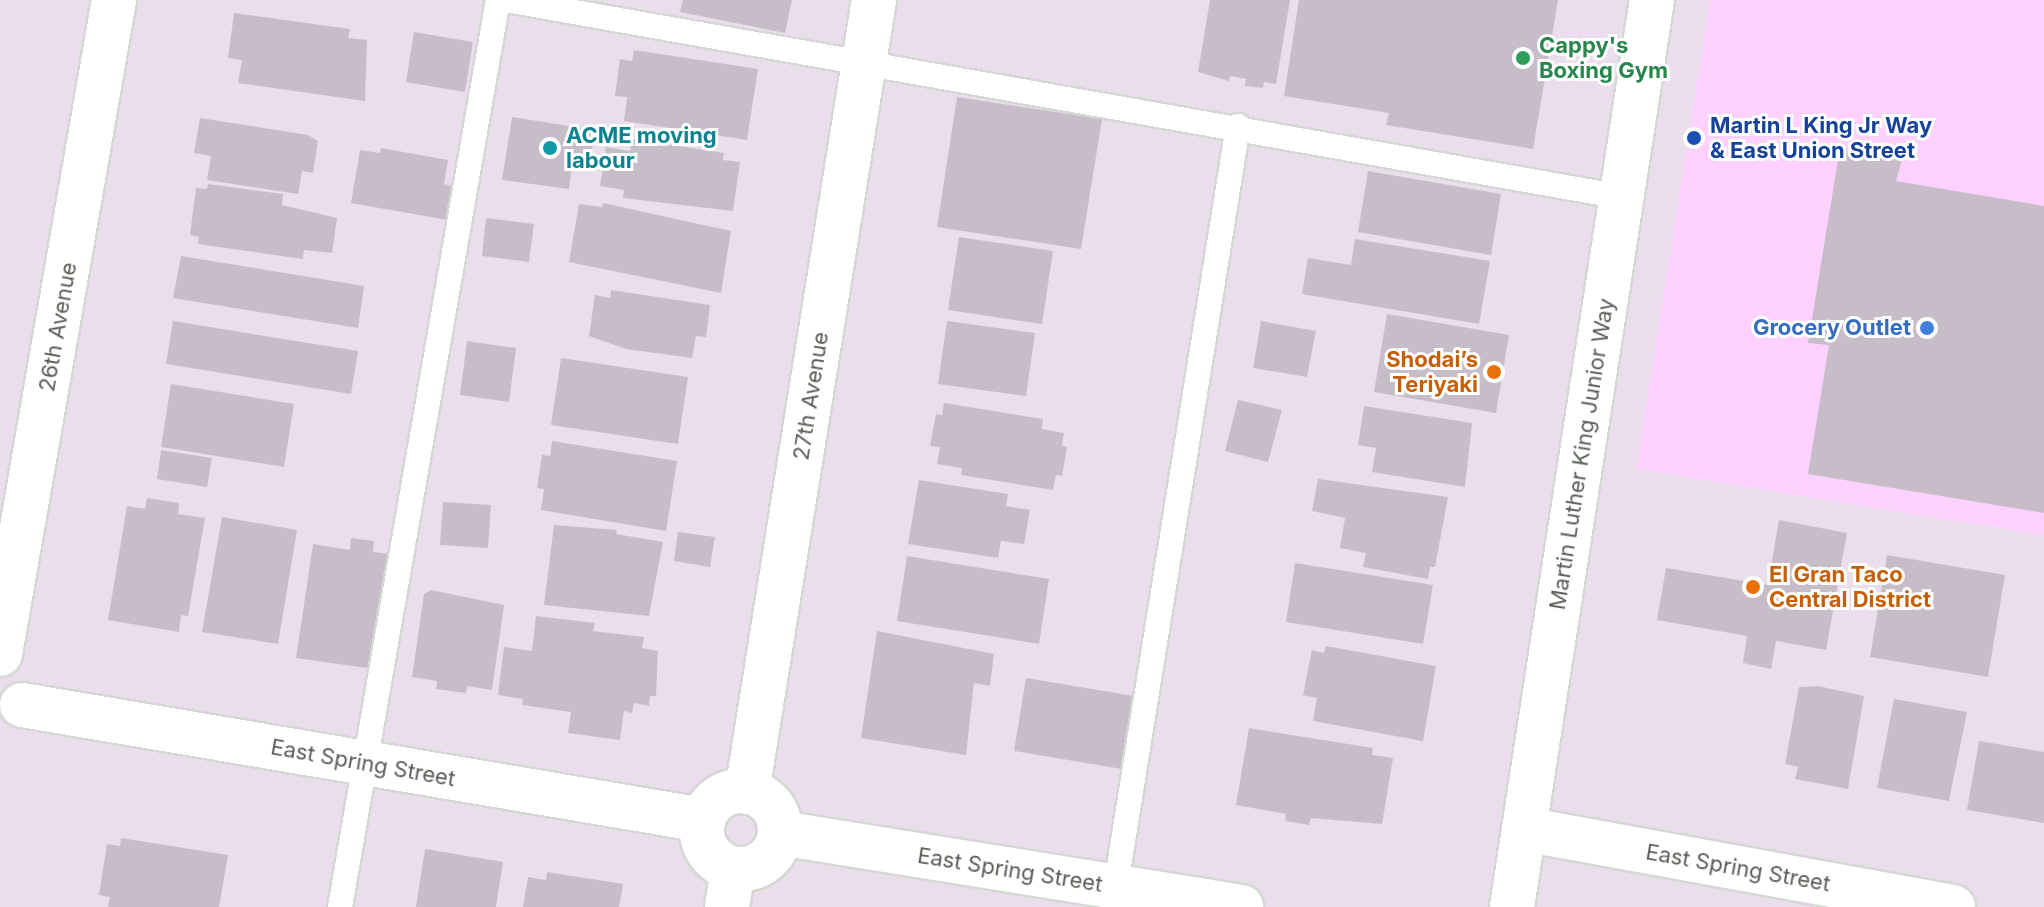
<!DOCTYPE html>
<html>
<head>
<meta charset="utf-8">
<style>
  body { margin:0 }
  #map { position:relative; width:2044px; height:907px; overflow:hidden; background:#ebdeec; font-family:Inter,sans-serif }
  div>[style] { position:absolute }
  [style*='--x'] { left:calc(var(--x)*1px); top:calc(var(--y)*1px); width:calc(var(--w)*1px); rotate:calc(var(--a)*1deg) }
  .commercial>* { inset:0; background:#fcd1fe }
  .building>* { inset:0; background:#c7bdc9 }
  .roads { filter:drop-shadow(2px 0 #d3d9d2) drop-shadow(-2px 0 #d3d9d2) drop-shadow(0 2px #d3d9d2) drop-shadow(0 -2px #d3d9d2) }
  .service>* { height:24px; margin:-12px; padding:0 12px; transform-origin:12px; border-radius:12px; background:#fff }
  .minor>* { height:44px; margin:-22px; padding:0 22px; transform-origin:22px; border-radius:22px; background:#fff }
  .minor>.ring { margin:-22px; padding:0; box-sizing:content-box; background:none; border:44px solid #fff; border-radius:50% }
  .secondary>* { height:44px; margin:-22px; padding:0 22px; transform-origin:22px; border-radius:22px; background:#fff }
  .dots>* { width:22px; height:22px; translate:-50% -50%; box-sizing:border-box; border:4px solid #fff; border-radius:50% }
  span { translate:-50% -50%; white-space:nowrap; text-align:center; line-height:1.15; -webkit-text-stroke:6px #fff; paint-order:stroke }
  .leisure-label { font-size:22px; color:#27864d; font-weight:700 }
  .left { translate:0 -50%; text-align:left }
  .transit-label { font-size:22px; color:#164399; font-weight:700 }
  .culture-label { font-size:22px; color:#0d838f; font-weight:700 }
  .street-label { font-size:22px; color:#5a6058 }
  .shop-label { font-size:22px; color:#366cbe; font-weight:700 }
  .right { translate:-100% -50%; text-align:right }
  .food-label { font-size:22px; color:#c56008; font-weight:700 }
</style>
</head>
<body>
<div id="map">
  <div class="commercial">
    <i style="clip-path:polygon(1710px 0,2044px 0,2044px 535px,1636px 469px)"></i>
  </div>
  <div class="building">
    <i style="clip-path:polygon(683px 0,792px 0,785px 33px,680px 12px)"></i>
    <i style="clip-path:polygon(1210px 0,1290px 0,1276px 84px,1264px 82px,1263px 88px,1245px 86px,1246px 79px,1230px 76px,1229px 81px,1198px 72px)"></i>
    <i style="clip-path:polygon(1299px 0,1558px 0,1533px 149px,1386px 125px,1389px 113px,1284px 96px)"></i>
    <i style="clip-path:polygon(234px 13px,350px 29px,348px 38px,367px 40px,365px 101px,238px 83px,242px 60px,228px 58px)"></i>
    <i style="clip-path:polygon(414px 32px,473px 42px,465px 92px,406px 82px)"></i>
    <i style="clip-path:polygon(634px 50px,758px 69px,747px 140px,624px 121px,627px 97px,615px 96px,620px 59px,632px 61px)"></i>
    <i style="clip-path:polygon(957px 97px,1102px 119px,1081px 249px,937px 227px)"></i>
    <i style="clip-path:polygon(512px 117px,595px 130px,589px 169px,572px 166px,569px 189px,502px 180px)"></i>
    <i style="clip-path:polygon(200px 118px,308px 135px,318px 141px,313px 173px,302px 171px,298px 194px,207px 180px,211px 156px,194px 153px)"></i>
    <i style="clip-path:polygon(632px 139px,724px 153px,723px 160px,740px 162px,733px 211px,623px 198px,624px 190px,600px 186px,606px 147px,630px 151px)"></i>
    <i style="clip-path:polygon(381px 148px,448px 160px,444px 184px,454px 186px,448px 220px,351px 203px,360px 150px,380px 153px)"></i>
    <i style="clip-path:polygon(1840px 148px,1902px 159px,1896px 181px,2044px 206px,2044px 513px,1808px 474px,1829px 345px,1808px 343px)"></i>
    <i style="clip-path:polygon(1368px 171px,1501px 194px,1491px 255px,1358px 232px)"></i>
    <i style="clip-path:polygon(208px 184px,283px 194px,282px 205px,337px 218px,332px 253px,304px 250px,303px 259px,198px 244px,199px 237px,190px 235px,196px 188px,207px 189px)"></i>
    <i style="clip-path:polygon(603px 203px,731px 231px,721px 293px,569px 262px,579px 204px,602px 207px)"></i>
    <i style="clip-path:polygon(486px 218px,534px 224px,529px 262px,482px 256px)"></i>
    <i style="clip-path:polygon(959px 237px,1053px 251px,1042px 324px,948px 310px)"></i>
    <i style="clip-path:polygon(1355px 239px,1490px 261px,1479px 324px,1302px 294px,1308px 258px,1351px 265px)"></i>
    <i style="clip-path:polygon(181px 256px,364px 286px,358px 328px,173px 298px)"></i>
    <i style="clip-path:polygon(611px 290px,710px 305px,706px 337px,696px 336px,692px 358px,626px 349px,589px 336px,595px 295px,610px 298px)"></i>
    <i style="clip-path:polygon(1387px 314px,1509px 335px,1496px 413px,1374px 392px)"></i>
    <i style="clip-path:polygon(173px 321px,358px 351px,351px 394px,166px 364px)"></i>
    <i style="clip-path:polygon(947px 321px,1035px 333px,1026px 396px,938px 384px)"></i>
    <i style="clip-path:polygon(1261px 321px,1316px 331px,1307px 377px,1253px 368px)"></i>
    <i style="clip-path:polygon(467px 341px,516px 348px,509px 402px,460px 395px)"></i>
    <i style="clip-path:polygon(561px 358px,688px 377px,678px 444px,551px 425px)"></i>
    <i style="clip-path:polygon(171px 384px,294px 404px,284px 467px,161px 447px)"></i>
    <i style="clip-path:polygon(1238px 400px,1282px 410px,1268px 462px,1225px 451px)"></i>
    <i style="clip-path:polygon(944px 403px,1043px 419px,1042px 429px,1064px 433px,1062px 446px,1067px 447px,1062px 476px,1056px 475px,1053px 490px,961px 475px,962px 468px,937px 464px,940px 447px,930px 446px,936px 414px,942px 415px)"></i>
    <i style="clip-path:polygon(1364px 406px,1472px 423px,1465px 487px,1372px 472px,1376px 448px,1358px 445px)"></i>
    <i style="clip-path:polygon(552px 441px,677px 461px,666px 531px,541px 510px,544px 489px,537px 488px,542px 455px,550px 456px)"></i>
    <i style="clip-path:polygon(161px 450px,212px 458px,207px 487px,157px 479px)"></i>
    <i style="clip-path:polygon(1318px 479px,1448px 497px,1435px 567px,1430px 567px,1428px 579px,1363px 567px,1366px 553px,1340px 548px,1345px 518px,1312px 511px)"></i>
    <i style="clip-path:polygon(919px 480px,1008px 494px,1006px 506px,1030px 510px,1024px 544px,1001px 541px,998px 558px,908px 544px)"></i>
    <i style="clip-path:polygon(147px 498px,179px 503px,178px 514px,205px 518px,188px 616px,181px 615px,179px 632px,108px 620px,127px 506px,145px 509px)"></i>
    <i style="clip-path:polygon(443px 502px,491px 505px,488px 548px,440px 545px)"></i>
    <i style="clip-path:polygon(222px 517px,297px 530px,278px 644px,202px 632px)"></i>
    <i style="clip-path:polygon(1779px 520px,1847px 533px,1826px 650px,1776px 641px,1771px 669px,1743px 663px,1747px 636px,1657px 620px,1666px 568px,1768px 585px)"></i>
    <i style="clip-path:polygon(554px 525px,617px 530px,616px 534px,663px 542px,649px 616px,544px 605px)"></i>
    <i style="clip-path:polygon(678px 532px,715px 537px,710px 567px,674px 561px)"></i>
    <i style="clip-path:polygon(351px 538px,374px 541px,373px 552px,391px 554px,374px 669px,296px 658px,313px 544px,350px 550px)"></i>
    <i style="clip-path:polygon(1887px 555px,2005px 575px,1988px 677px,1870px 657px)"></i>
    <i style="clip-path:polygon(907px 556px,1049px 579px,1039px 644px,897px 621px)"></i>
    <i style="clip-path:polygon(1295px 563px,1433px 585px,1423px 644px,1286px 622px)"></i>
    <i style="clip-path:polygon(431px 590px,504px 605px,492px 690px,467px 686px,466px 693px,436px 689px,437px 681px,412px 677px,424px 594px)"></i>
    <i style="clip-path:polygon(536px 616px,595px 623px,593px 631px,644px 637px,642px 648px,658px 651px,656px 696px,650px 696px,649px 706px,634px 703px,632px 713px,624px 711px,620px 740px,568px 733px,571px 712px,522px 705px,523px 699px,498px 695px,504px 647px,532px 651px)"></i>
    <i style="clip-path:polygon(877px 631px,994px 654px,990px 686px,974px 683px,966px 755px,861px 738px)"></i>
    <i style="clip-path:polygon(1326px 646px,1436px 666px,1423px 741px,1313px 721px,1317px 698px,1303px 695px,1312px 650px,1324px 653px)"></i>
    <i style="clip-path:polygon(1026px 678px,1134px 696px,1122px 769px,1014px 751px)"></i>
    <i style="clip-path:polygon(1818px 686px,1864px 696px,1848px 789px,1795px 779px,1798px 767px,1785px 764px,1799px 687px)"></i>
    <i style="clip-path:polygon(1894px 699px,1967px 712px,1949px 801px,1877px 788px)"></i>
    <i style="clip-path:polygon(1249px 728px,1373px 748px,1372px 755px,1393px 758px,1382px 824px,1311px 818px,1309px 825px,1285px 821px,1286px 814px,1236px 805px)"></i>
    <i style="clip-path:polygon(1979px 741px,2044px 752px,2044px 823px,1967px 810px)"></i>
    <i style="clip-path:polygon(121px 838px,228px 855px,219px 907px,108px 907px,110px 897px,99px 895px,107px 844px,120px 846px)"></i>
    <i style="clip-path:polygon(425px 849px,503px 862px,496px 907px,416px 907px)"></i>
    <i style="clip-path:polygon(547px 872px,623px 884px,619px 907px,523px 907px,528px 877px,546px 880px)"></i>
  </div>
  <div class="roads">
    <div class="service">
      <i style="--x:506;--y:0;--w:1133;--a:10.01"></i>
      <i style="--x:1114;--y:897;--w:781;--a:-80.86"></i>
      <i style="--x:340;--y:907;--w:921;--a:-80.12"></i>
    </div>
    <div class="minor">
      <i style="--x:0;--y:654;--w:664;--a:-80.11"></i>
      <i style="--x:22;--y:705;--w:691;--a:9.59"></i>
      <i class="ring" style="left:702px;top:791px;width:34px;height:34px"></i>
      <i style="--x:747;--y:792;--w:802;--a:-80.89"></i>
      <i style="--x:1524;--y:829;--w:436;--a:10.3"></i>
      <i style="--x:780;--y:833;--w:467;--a:9.1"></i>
      <i style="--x:727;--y:907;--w:39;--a:-81"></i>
    </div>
    <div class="secondary">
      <i style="--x:1512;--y:907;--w:918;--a:-81.23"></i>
    </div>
  </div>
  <div class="dots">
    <i style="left:1523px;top:58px;background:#2e9e5b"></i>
    <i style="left:1694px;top:138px;background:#1a4fb4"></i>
    <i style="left:550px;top:148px;background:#0f9aa8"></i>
    <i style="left:1927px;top:328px;background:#3f7fe0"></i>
    <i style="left:1494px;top:372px;background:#e8710a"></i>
    <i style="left:1753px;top:587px;background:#e8710a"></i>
  </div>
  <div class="leisure-label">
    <span class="left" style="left:1539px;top:58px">Cappy's<br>Boxing Gym</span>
  </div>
  <div class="transit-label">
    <span class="left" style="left:1710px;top:138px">Martin L King Jr Way<br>&amp; East Union Street</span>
  </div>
  <div class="culture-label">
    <span class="left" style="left:566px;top:148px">ACME moving<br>labour</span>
  </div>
  <div class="street-label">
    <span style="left:58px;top:327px;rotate:-80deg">26th Avenue</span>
    <span style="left:811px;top:396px;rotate:-81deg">27th Avenue</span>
    <span style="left:1582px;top:454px;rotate:-81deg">Martin Luther King Junior Way</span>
    <span style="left:363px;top:763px;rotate:10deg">East Spring Street</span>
    <span style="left:1738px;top:868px;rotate:10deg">East Spring Street</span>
    <span style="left:1010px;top:870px;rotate:9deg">East Spring Street</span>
  </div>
  <div class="shop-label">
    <span class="right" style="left:1911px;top:328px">Grocery Outlet</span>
  </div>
  <div class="food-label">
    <span class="right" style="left:1478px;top:372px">Shodai’s<br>Teriyaki</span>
    <span class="left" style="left:1769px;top:587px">El Gran Taco<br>Central District</span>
  </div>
</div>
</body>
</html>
